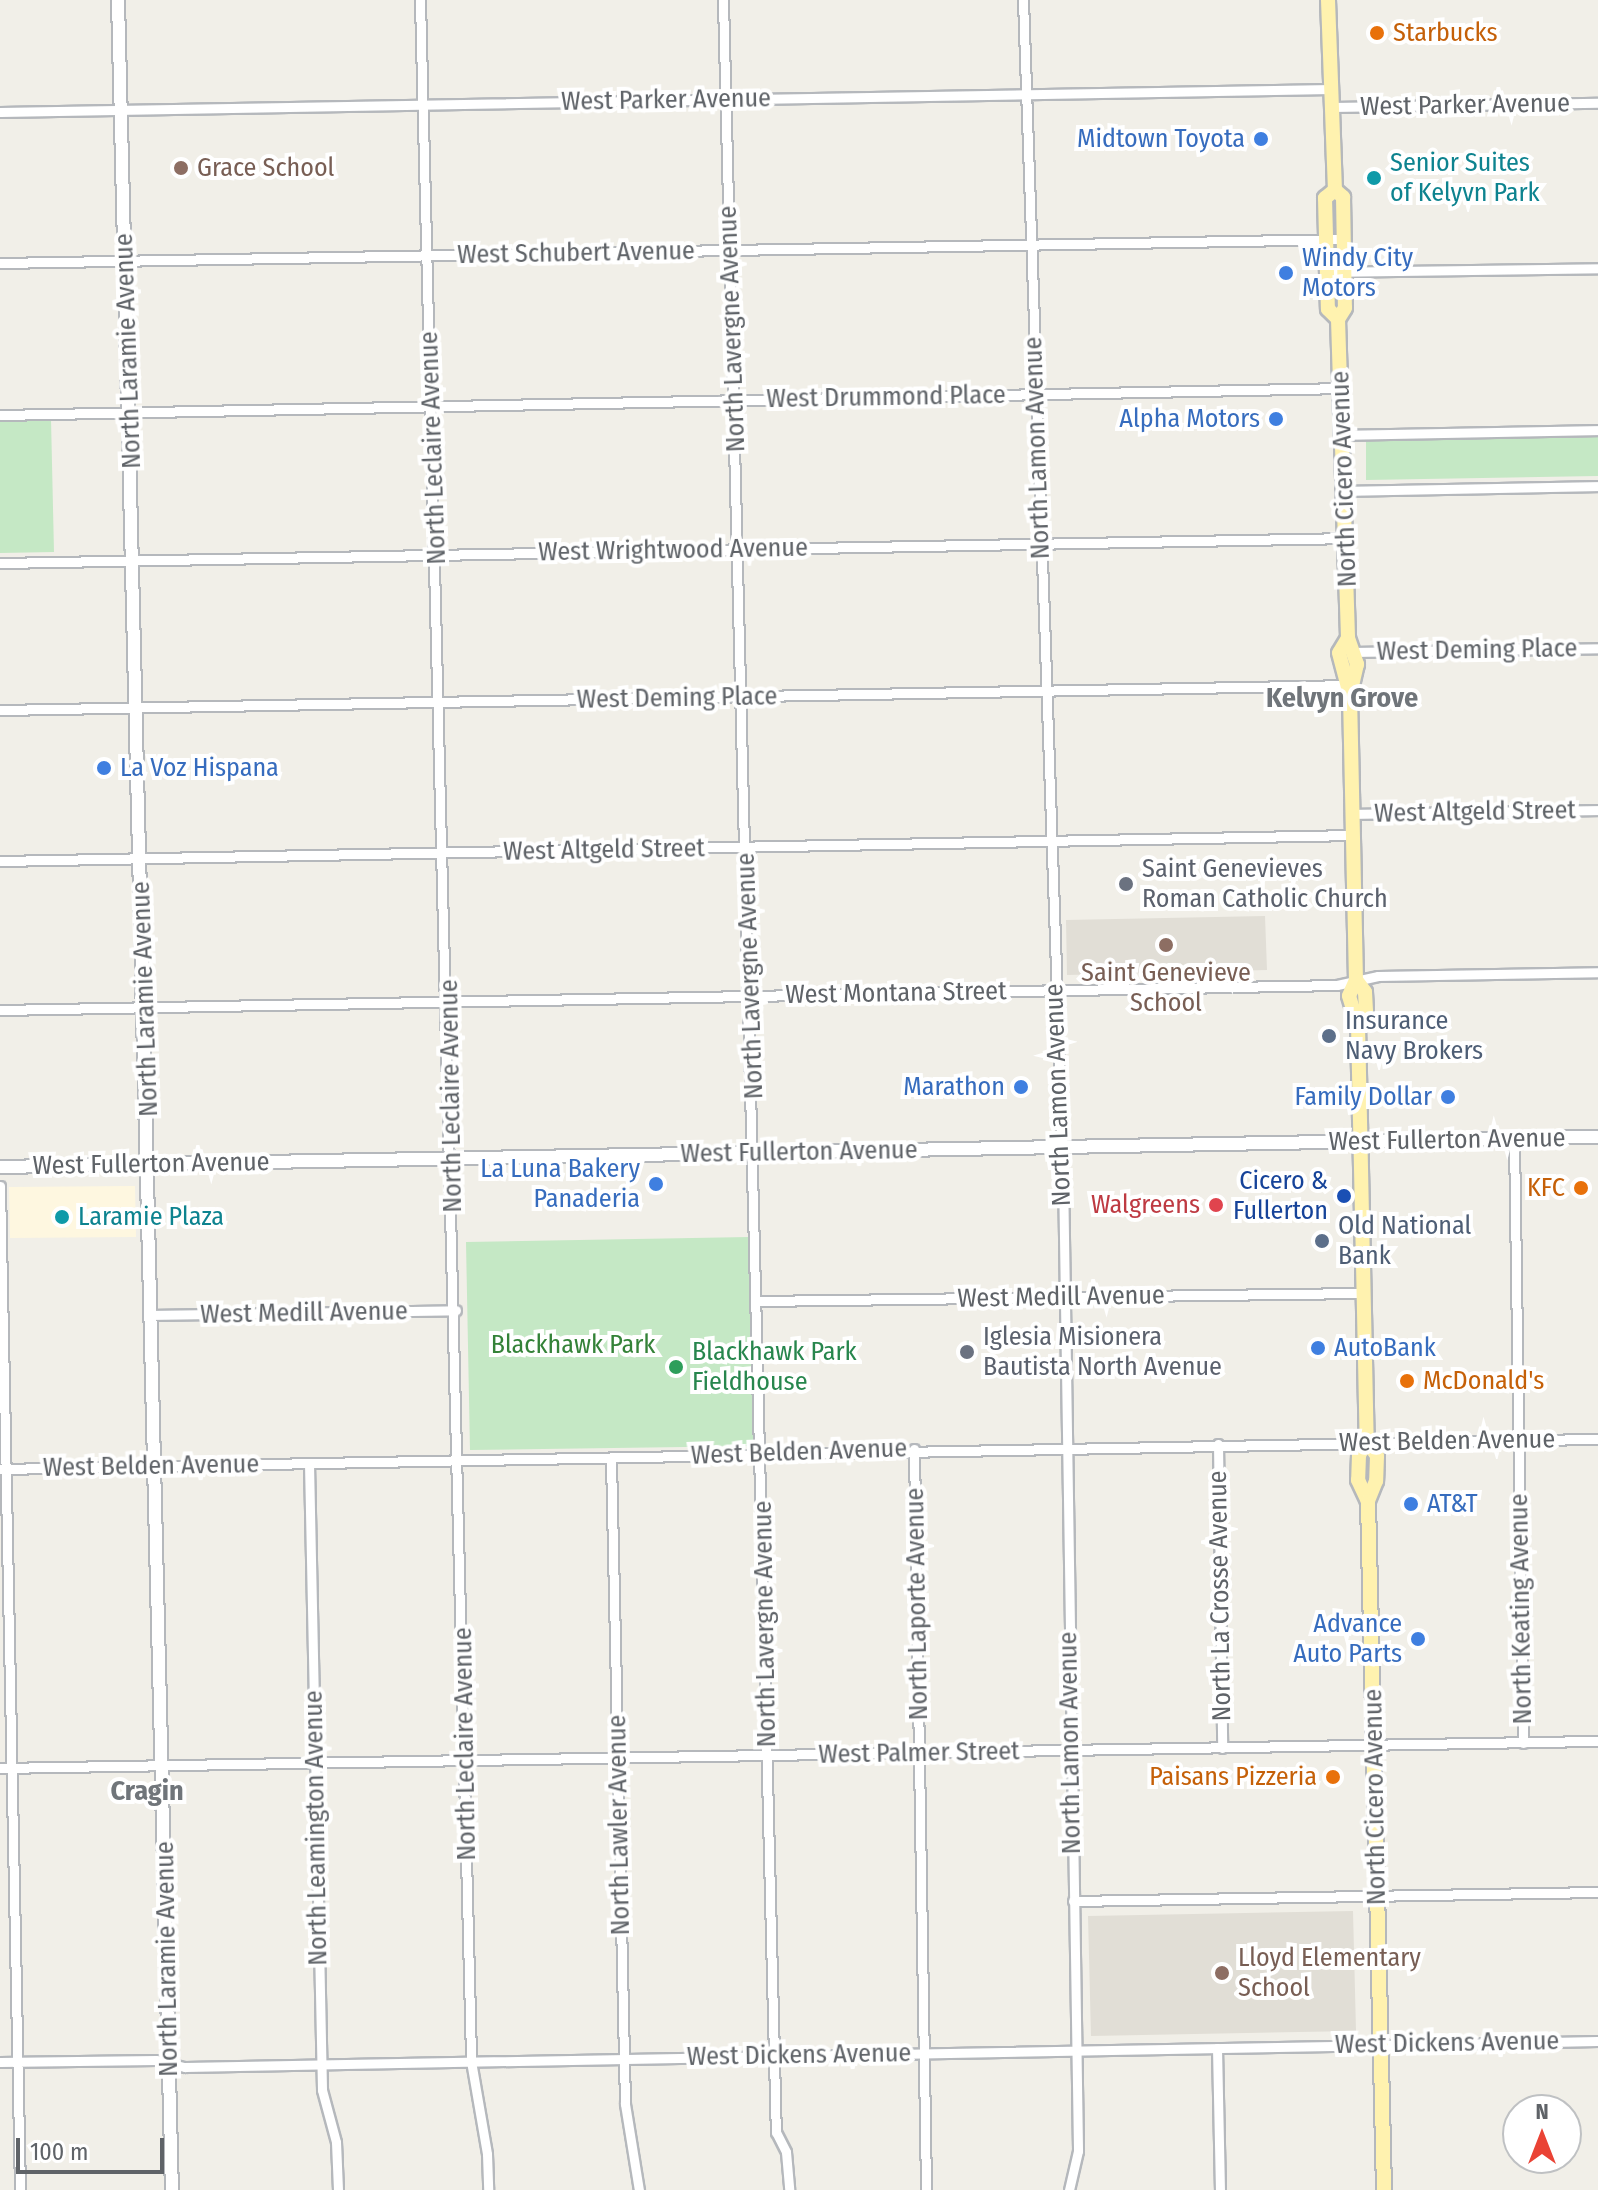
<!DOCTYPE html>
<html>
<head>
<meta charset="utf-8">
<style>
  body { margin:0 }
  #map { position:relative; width:1598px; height:2190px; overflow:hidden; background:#f1efe8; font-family:"Fira Sans Condensed",sans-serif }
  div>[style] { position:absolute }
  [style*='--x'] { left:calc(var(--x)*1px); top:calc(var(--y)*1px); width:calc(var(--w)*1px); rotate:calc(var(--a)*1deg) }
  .commercial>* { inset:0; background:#fef7e0 }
  .education>* { inset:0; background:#e1ded6 }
  .green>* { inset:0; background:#c5e8c5 }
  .roads { filter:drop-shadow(2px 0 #b5b8bc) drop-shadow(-2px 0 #b5b8bc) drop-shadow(0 2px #b5b8bc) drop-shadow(0 -2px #b5b8bc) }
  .street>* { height:9px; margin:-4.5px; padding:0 4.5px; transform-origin:4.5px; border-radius:4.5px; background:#fff }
  .secondary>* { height:12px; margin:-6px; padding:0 6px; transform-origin:6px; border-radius:6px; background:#fff }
  .primary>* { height:14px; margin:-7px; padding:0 7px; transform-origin:7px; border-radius:7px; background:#fff2af }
  .dots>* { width:22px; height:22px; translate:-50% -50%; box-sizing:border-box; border:4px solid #fff; border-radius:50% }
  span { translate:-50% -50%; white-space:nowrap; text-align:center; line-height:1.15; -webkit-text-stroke:8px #fff; paint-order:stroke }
  .food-label { font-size:26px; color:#c56008 }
  .left { translate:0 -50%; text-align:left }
  .right { translate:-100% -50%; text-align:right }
  .street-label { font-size:26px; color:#5f6368 }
  .shop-label { font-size:26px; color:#366cbe }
  .culture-label { font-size:26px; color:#0d838f }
  .education-label { font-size:26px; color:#785e54 }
  .worship-label { font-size:26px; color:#5b616d }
  .service-label { font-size:26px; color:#4e5e75 }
  .transit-label { font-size:26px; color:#164399 }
  .health-label { font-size:26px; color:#be3a42 }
  .park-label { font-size:26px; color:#348238 }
  .leisure-label { font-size:26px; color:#27864d }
  .neighbourhood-label { font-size:28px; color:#70757a; font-weight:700 }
  .north { position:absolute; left:1502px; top:2094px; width:80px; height:80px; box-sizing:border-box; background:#fff; border:2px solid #bfc1c3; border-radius:50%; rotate:0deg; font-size:22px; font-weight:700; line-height:32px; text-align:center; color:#5f6368 }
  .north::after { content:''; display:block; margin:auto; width:28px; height:36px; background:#ea4335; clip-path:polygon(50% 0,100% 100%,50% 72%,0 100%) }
  .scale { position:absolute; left:16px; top:2138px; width:148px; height:36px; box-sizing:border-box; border:4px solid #5f6368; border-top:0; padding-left:10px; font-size:24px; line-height:28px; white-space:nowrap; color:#5f6368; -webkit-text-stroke:6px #fff; paint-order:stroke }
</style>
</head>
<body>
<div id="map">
  <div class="commercial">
    <i style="clip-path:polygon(135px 1186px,136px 1237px,10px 1238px,9px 1187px)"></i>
  </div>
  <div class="education">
    <i style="clip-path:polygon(1265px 916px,1267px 970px,1067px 975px,1066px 920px)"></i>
    <i style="clip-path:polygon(1353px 1911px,1356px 2031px,1091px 2036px,1088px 1916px)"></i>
  </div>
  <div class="green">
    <i style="clip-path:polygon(51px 419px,54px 552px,0 553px,0 420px)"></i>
    <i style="clip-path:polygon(1598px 436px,1598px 476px,1366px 480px,1366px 439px)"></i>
    <i style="clip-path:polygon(749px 1237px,755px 1446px,470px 1450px,466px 1242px)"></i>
  </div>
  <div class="roads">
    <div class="street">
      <i style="--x:420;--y:0;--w:2062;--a:88.58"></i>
      <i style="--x:471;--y:2061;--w:94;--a:80.2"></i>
      <i style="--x:487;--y:2154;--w:36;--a:88"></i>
      <i style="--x:723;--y:0;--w:2133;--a:88.58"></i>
      <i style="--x:776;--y:2132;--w:22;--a:63"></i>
      <i style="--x:786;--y:2152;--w:38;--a:85"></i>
      <i style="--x:1023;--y:0;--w:1173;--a:88.05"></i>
      <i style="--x:1063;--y:1172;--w:979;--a:89.12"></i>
      <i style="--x:1078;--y:2151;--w:40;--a:103"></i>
      <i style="--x:1332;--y:107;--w:266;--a:-0.9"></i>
      <i style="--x:0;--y:112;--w:1332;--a:-0.99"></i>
      <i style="--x:0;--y:263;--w:1343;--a:-1.02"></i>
      <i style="--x:1327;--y:272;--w:271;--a:-0.8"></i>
      <i style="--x:0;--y:415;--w:1341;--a:-1.15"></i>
      <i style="--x:1342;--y:435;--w:256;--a:-1.1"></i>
      <i style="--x:1344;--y:491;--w:254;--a:-1.1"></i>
      <i style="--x:0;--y:563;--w:1346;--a:-1.06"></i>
      <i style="--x:1356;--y:652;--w:242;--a:-0.9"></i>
      <i style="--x:0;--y:710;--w:1352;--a:-1.06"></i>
      <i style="--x:1352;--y:814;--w:246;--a:-0.9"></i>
      <i style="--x:0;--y:861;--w:1353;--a:-1.1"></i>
      <i style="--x:0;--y:1010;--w:1337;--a:-1.07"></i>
      <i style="--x:1337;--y:985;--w:42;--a:-12.4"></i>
      <i style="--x:1378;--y:976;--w:220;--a:-1"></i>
      <i style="--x:1514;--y:1138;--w:605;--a:89.15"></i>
      <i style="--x:0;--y:1186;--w:1004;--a:88.86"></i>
      <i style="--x:758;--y:1301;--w:605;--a:-0.76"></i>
      <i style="--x:153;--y:1315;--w:303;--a:-0.9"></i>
      <i style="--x:1218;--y:1444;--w:304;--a:89.2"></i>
      <i style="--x:914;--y:1449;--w:741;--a:89.07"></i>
      <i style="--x:611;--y:1458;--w:646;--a:88.76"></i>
      <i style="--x:625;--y:2104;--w:87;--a:80.8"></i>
      <i style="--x:309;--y:1463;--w:627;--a:88.81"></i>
      <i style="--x:322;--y:2090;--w:54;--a:74.9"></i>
      <i style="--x:336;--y:2142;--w:48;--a:87.6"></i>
      <i style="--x:0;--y:1469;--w:1598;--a:-1.08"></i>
      <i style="--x:0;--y:1768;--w:1598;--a:-0.97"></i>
      <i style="--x:1073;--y:1901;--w:525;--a:-0.98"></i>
      <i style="--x:1217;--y:2048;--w:142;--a:88.8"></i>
      <i style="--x:0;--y:2062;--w:156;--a:-0.7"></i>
      <i style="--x:156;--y:2060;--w:30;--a:14"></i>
      <i style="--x:185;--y:2067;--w:1413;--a:-1.05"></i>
    </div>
    <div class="secondary">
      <i style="--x:118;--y:0;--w:2191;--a:88.59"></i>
      <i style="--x:0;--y:1167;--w:1598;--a:-1.08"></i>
    </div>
    <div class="primary">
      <i style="--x:1328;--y:0;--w:190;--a:87.9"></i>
      <i style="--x:1335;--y:190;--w:11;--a:41"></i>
      <i style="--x:1343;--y:197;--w:111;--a:89"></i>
      <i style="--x:1345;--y:308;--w:13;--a:122"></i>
      <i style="--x:1338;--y:319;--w:319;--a:88.2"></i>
      <i style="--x:1348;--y:638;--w:28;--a:71"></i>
      <i style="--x:1357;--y:664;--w:32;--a:103"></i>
      <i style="--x:1350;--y:695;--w:285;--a:88.8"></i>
      <i style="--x:1356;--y:980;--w:17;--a:114"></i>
      <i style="--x:1349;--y:996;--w:30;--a:73"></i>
      <i style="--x:1358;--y:1025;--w:417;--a:88.8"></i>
      <i style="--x:1367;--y:1442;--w:17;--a:54"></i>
      <i style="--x:1377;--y:1456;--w:25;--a:92"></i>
      <i style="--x:1376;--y:1481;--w:22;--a:112"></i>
      <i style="--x:1335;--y:190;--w:13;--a:141"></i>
      <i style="--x:1325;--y:198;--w:111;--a:88.5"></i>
      <i style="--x:1328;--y:309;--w:14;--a:45"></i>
      <i style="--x:1348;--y:638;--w:17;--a:121"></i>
      <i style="--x:1339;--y:653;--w:43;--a:75.3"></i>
      <i style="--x:1356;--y:980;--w:15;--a:53"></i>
      <i style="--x:1365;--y:992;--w:20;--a:87"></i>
      <i style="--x:1366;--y:1012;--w:15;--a:122"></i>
      <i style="--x:1367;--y:1442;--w:15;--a:122"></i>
      <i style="--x:1359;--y:1455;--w:25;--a:92"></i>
      <i style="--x:1358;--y:1480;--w:23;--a:65"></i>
      <i style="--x:1368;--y:1501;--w:689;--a:88.67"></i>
    </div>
  </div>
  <div class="dots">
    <i style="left:1377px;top:33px;background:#e8710a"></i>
    <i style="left:1261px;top:139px;background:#3f7fe0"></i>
    <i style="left:181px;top:168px;background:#8d6e63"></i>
    <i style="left:1374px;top:178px;background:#0f9aa8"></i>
    <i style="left:1286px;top:273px;background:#3f7fe0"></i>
    <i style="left:1276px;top:419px;background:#3f7fe0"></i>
    <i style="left:104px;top:768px;background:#3f7fe0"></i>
    <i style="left:1126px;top:884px;background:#6b7280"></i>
    <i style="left:1166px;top:945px;background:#8d6e63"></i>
    <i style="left:1329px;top:1036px;background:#5c6f8a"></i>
    <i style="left:1021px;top:1087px;background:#3f7fe0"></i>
    <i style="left:1448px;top:1097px;background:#3f7fe0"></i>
    <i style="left:656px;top:1184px;background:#3f7fe0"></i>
    <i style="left:1581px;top:1188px;background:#e8710a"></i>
    <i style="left:1344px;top:1196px;background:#1a4fb4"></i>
    <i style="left:1216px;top:1205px;background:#e0444e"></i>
    <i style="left:62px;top:1217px;background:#0f9aa8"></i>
    <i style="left:1322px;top:1241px;background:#5c6f8a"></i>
    <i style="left:1318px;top:1348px;background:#3f7fe0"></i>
    <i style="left:967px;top:1352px;background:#6b7280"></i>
    <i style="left:676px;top:1367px;background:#2e9e5b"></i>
    <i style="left:1407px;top:1381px;background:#e8710a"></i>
    <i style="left:1411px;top:1504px;background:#3f7fe0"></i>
    <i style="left:1418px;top:1639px;background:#3f7fe0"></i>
    <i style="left:1333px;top:1777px;background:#e8710a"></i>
    <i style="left:1222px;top:1973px;background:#8d6e63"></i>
  </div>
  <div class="food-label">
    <span class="left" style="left:1393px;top:33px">Starbucks</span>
    <span class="right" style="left:1565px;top:1188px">KFC</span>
    <span class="left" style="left:1423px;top:1381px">McDonald's</span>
    <span class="right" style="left:1317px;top:1777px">Paisans Pizzeria</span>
  </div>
  <div class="street-label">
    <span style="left:666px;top:100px;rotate:-1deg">West Parker Avenue</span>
    <span style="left:1465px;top:105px;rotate:-1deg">West Parker Avenue</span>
    <span style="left:576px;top:253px;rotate:-1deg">West Schubert Avenue</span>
    <span style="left:732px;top:329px;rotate:-92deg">North Lavergne Avenue</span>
    <span style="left:128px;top:351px;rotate:-92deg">North Laramie Avenue</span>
    <span style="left:886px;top:397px;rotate:-1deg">West Drummond Place</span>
    <span style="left:433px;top:448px;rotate:-92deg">North Leclaire Avenue</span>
    <span style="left:1037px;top:448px;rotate:-92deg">North Lamon Avenue</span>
    <span style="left:1344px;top:479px;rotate:-92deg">North Cicero Avenue</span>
    <span style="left:673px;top:550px;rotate:-1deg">West Wrightwood Avenue</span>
    <span style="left:1477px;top:650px;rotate:-1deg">West Deming Place</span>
    <span style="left:677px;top:698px;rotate:-1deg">West Deming Place</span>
    <span style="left:1475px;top:812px;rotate:-1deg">West Altgeld Street</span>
    <span style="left:604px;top:850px;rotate:-1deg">West Altgeld Street</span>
    <span style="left:750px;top:976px;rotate:-92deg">North Lavergne Avenue</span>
    <span style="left:896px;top:993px;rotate:-1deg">West Montana Street</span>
    <span style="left:145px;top:999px;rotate:-92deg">North Laramie Avenue</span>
    <span style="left:1058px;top:1095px;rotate:-92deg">North Lamon Avenue</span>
    <span style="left:451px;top:1096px;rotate:-91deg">North Leclaire Avenue</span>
    <span style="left:1447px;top:1140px;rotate:-1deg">West Fullerton Avenue</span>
    <span style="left:799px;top:1152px;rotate:-1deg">West Fullerton Avenue</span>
    <span style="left:151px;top:1164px;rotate:-1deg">West Fullerton Avenue</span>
    <span style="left:1061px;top:1297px;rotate:-1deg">West Medill Avenue</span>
    <span style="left:304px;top:1313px;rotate:-1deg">West Medill Avenue</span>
    <span style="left:1447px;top:1441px;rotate:-1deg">West Belden Avenue</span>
    <span style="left:799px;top:1452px;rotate:-2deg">West Belden Avenue</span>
    <span style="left:151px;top:1466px;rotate:-1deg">West Belden Avenue</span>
    <span style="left:1220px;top:1596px;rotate:-91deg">North La Crosse Avenue</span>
    <span style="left:917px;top:1604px;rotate:-91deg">North Laporte Avenue</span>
    <span style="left:1521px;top:1609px;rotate:-91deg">North Keating Avenue</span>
    <span style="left:765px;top:1624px;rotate:-91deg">North Lavergne Avenue</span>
    <span style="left:1070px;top:1743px;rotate:-91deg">North Lamon Avenue</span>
    <span style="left:465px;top:1744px;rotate:-91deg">North Leclaire Avenue</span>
    <span style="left:919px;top:1753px;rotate:-1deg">West Palmer Street</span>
    <span style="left:1375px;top:1797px;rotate:-91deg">North Cicero Avenue</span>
    <span style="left:619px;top:1825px;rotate:-91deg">North Lawler Avenue</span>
    <span style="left:316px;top:1828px;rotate:-91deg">North Leamington Avenue</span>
    <span style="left:167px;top:1959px;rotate:-91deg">North Laramie Avenue</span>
    <span style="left:1447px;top:2043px;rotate:-1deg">West Dickens Avenue</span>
    <span style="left:799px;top:2055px;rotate:-1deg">West Dickens Avenue</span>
  </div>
  <div class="shop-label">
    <span class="right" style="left:1245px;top:139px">Midtown Toyota</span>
    <span class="left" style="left:1302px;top:273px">Windy City<br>Motors</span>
    <span class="right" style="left:1260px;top:419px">Alpha Motors</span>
    <span class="left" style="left:120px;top:768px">La Voz Hispana</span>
    <span class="right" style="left:1005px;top:1087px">Marathon</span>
    <span class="right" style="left:1432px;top:1097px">Family Dollar</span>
    <span class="right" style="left:640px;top:1184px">La Luna Bakery<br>Panaderia</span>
    <span class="left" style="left:1334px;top:1348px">AutoBank</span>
    <span class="left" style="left:1427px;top:1504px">AT&amp;T</span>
    <span class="right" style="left:1402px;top:1639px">Advance<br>Auto Parts</span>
  </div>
  <div class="culture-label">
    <span class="left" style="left:1390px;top:178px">Senior Suites<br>of Kelyvn Park</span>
    <span class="left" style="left:78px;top:1217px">Laramie Plaza</span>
  </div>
  <div class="education-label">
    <span class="left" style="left:197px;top:168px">Grace School</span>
    <span style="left:1166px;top:988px">Saint Genevieve<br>School</span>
    <span class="left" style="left:1238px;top:1973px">Lloyd Elementary<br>School</span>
  </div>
  <div class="worship-label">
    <span class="left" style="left:1142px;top:884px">Saint Genevieves<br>Roman Catholic Church</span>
    <span class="left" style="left:983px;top:1352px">Iglesia Misionera<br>Bautista North Avenue</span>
  </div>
  <div class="service-label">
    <span class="left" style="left:1345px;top:1036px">Insurance<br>Navy Brokers</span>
    <span class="left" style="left:1338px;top:1241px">Old National<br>Bank</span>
  </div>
  <div class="transit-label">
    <span class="right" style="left:1328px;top:1196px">Cicero &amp;<br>Fullerton</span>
  </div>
  <div class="health-label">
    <span class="right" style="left:1200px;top:1205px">Walgreens</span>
  </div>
  <div class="park-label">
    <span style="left:573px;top:1345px">Blackhawk Park</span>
  </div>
  <div class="leisure-label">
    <span class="left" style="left:692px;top:1367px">Blackhawk Park<br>Fieldhouse</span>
  </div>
  <div class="neighbourhood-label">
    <span style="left:1342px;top:698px">Kelvyn Grove</span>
    <span style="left:147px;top:1791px">Cragin</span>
  </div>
  <div class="north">N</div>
  <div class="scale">100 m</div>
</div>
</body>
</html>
